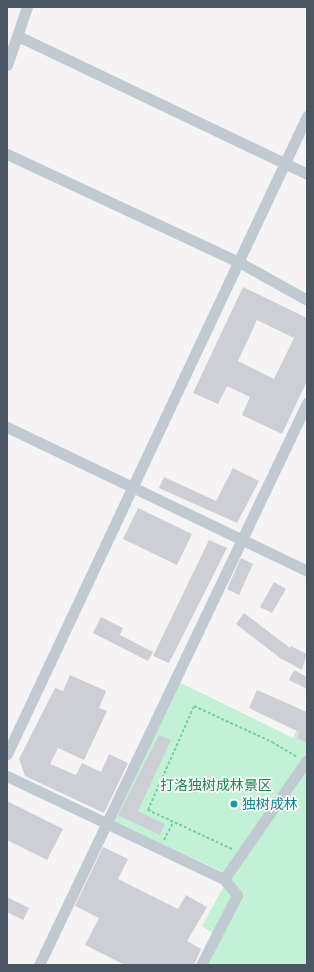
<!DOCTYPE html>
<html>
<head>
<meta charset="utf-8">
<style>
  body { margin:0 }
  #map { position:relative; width:314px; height:972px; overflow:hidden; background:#f5f3f3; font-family:"Golos Text","Noto Sans SC",sans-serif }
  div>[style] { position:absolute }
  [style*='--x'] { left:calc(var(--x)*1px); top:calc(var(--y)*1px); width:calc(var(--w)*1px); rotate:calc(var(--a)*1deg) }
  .green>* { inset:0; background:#c3f1d5 }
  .building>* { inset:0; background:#cdcfd5 }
  .path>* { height:2px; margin-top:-1px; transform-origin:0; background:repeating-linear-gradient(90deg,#7ad0a6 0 3px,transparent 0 5px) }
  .minor>* { height:11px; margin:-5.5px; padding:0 5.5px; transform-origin:5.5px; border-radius:5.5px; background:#c1cad2 }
  .dots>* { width:11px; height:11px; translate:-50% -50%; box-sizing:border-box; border:2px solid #fff; border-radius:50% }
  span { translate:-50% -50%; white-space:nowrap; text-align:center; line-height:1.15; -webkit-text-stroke:3px #fff; paint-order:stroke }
  .park-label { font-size:14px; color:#17864f }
  .culture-label { font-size:14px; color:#0d838f }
  .left { translate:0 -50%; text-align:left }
  .frame { position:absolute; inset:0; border:8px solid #4a5661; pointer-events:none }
</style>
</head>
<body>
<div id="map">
  <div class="green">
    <i style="clip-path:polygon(179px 682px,293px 738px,307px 710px,307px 965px,206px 965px,221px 939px,202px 926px,230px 875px,114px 822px)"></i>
  </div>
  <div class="building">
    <i style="clip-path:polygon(evenodd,243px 287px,307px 318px,307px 381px,282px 434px,242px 415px,250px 397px,227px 386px,218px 404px,193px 393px,243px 287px,257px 320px,294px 338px,274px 379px,238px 361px,257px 320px)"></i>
    <i style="clip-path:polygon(233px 468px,259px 481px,237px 523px,159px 488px,164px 477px,216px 501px)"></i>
    <i style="clip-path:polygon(138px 508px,192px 534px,177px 565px,123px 539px)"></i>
    <i style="clip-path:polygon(209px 540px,227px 548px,169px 663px,153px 656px)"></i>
    <i style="clip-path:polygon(241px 558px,253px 564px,239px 595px,227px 589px)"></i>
    <i style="clip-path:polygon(274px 582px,286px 589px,272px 613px,260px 607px)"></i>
    <i style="clip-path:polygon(244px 613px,290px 648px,291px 646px,307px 654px,302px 670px,280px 658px,236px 624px)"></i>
    <i style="clip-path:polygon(101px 617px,123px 628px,120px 635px,153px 652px,148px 661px,93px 633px)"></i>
    <i style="clip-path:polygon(294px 670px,307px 677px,307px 689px,289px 680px)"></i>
    <i style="clip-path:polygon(70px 675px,106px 691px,99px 708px,107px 711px,84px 760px,58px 748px,50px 764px,76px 775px,82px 763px,101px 772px,109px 754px,128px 763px,104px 813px,25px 776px,19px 759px,55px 688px,63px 691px)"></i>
    <i style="clip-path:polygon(257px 690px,307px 712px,307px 743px,297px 738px,299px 732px,249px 708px)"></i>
    <i style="clip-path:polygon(159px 735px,171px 740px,138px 811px,165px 824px,160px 835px,118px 815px)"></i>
    <i style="clip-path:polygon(7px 801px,63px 829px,47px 860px,7px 840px)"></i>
    <i style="clip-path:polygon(103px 847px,128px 859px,118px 879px,178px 909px,186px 895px,207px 907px,187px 941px,201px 949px,194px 965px,125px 965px,85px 945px,99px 918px,75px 906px)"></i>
    <i style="clip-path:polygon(7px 897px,29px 908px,23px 920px,7px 912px)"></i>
  </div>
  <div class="path">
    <i style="--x:164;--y:840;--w:20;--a:-63"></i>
    <i style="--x:232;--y:849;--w:93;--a:-155.1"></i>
    <i style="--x:148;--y:810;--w:114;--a:-66.1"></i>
    <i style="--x:194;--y:706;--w:86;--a:24.8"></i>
    <i style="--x:272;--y:742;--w:29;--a:31"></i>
  </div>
  <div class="minor">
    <i style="--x:18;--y:36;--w:320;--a:25.5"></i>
    <i style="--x:7;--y:65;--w:61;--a:-71"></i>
    <i style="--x:7;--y:154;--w:256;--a:25"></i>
    <i style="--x:239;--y:262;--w:78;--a:29.2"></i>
    <i style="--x:7;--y:427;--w:333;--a:25.6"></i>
    <i style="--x:7;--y:754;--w:705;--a:-64.82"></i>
    <i style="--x:7;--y:776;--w:240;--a:25.4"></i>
    <i style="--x:224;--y:879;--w:21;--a:51"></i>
    <i style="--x:237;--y:895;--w:79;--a:117.2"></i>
    <i style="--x:224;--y:879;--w:145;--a:-55.1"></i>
    <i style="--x:39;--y:965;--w:623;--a:-64.51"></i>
  </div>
  <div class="dots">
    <i style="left:234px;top:804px;background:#0f9aa8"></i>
  </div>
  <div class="park-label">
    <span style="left:216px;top:785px">打洛独树成林景区</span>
  </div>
  <div class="culture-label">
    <span class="left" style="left:242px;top:804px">独树成林</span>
  </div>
  <div class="frame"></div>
</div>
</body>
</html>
